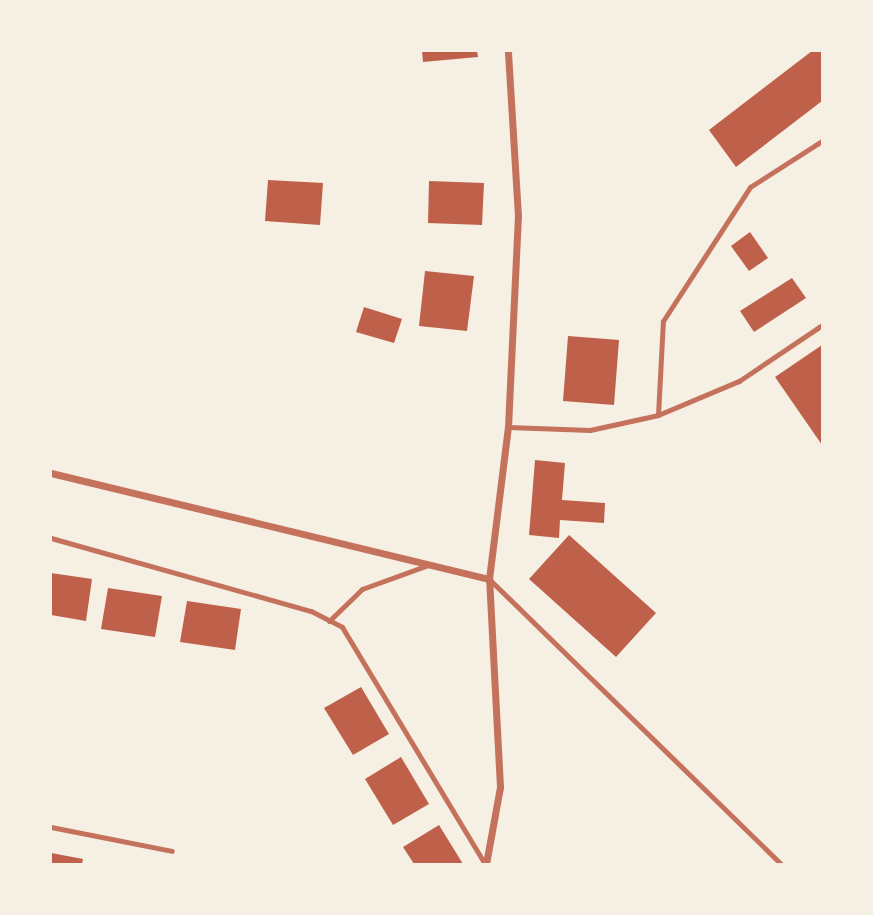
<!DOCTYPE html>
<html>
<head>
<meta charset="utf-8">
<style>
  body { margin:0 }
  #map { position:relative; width:873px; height:915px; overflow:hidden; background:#f6efe4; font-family:"Roboto Serif",serif }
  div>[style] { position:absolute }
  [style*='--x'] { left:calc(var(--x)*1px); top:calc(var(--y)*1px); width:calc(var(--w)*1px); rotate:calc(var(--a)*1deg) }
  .building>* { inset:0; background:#bf614a }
  .service>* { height:5px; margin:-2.5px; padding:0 2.5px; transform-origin:2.5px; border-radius:2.5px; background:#c5725c }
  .minor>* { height:7px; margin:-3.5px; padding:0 3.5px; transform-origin:3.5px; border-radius:3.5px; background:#c5725c }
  span { translate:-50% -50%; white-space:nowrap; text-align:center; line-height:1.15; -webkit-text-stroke:5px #f6efe4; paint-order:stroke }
  .frame { position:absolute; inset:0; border:52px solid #f6efe4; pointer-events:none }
</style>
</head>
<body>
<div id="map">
  <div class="building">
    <i style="clip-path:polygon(422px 51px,477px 51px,478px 57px,423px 62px)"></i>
    <i style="clip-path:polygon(812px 51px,822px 51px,822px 101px,736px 167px,709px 130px)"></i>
    <i style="clip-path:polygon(268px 180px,323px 183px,320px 225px,265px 221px)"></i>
    <i style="clip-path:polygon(429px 181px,484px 183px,482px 225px,428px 223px)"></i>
    <i style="clip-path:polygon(750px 232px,768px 258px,749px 271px,731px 246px)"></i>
    <i style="clip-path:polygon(425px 271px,474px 276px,467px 331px,419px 326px)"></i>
    <i style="clip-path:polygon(792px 278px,806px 298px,754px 332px,740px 311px)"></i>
    <i style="clip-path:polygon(364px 307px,402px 319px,394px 343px,356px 332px)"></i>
    <i style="clip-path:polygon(568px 336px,619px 340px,614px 405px,563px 401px)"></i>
    <i style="clip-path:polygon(822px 345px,822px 445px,775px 377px)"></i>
    <i style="clip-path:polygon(535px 460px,565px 463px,562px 500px,605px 503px,604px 523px,560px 520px,559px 538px,529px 535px)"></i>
    <i style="clip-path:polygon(569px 535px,656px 613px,616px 657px,529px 579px)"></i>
    <i style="clip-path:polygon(51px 573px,92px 579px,86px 621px,51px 615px)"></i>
    <i style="clip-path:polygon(108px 588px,162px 596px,155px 637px,101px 629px)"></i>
    <i style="clip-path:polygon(187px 601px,241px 609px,235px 650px,180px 642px)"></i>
    <i style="clip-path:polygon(361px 687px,389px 734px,353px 755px,324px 708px)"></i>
    <i style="clip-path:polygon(401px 757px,429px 804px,393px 825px,365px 779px)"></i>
    <i style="clip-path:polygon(439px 825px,463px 864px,414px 864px,403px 847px)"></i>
    <i style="clip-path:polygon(51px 853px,83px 859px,82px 864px,51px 864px)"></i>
  </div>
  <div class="service">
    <i style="--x:658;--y:415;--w:94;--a:-87"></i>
    <i style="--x:663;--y:321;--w:160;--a:-57"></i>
    <i style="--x:750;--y:187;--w:85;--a:-32.6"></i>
    <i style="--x:508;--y:427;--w:82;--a:2.1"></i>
    <i style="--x:590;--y:430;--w:70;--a:-12.4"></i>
    <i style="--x:658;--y:415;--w:88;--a:-22.8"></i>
    <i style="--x:739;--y:381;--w:100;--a:-34"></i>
    <i style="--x:51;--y:538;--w:270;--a:15.7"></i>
    <i style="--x:311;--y:611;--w:35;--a:27"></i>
    <i style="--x:342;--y:627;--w:277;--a:58.9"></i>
    <i style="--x:489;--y:579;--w:408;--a:44.3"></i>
    <i style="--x:329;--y:621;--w:46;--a:-44.1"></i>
    <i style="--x:362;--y:589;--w:70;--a:-20"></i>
    <i style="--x:51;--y:827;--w:123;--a:11.2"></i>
  </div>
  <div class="minor">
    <i style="--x:51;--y:473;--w:451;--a:13.6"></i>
    <i style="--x:486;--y:864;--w:78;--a:-79.7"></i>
    <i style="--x:500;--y:787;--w:208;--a:-93"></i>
    <i style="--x:489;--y:579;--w:153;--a:-82.9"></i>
    <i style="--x:508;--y:427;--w:211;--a:-87.3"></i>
    <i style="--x:518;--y:216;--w:165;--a:-93.5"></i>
  </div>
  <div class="frame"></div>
</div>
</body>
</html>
